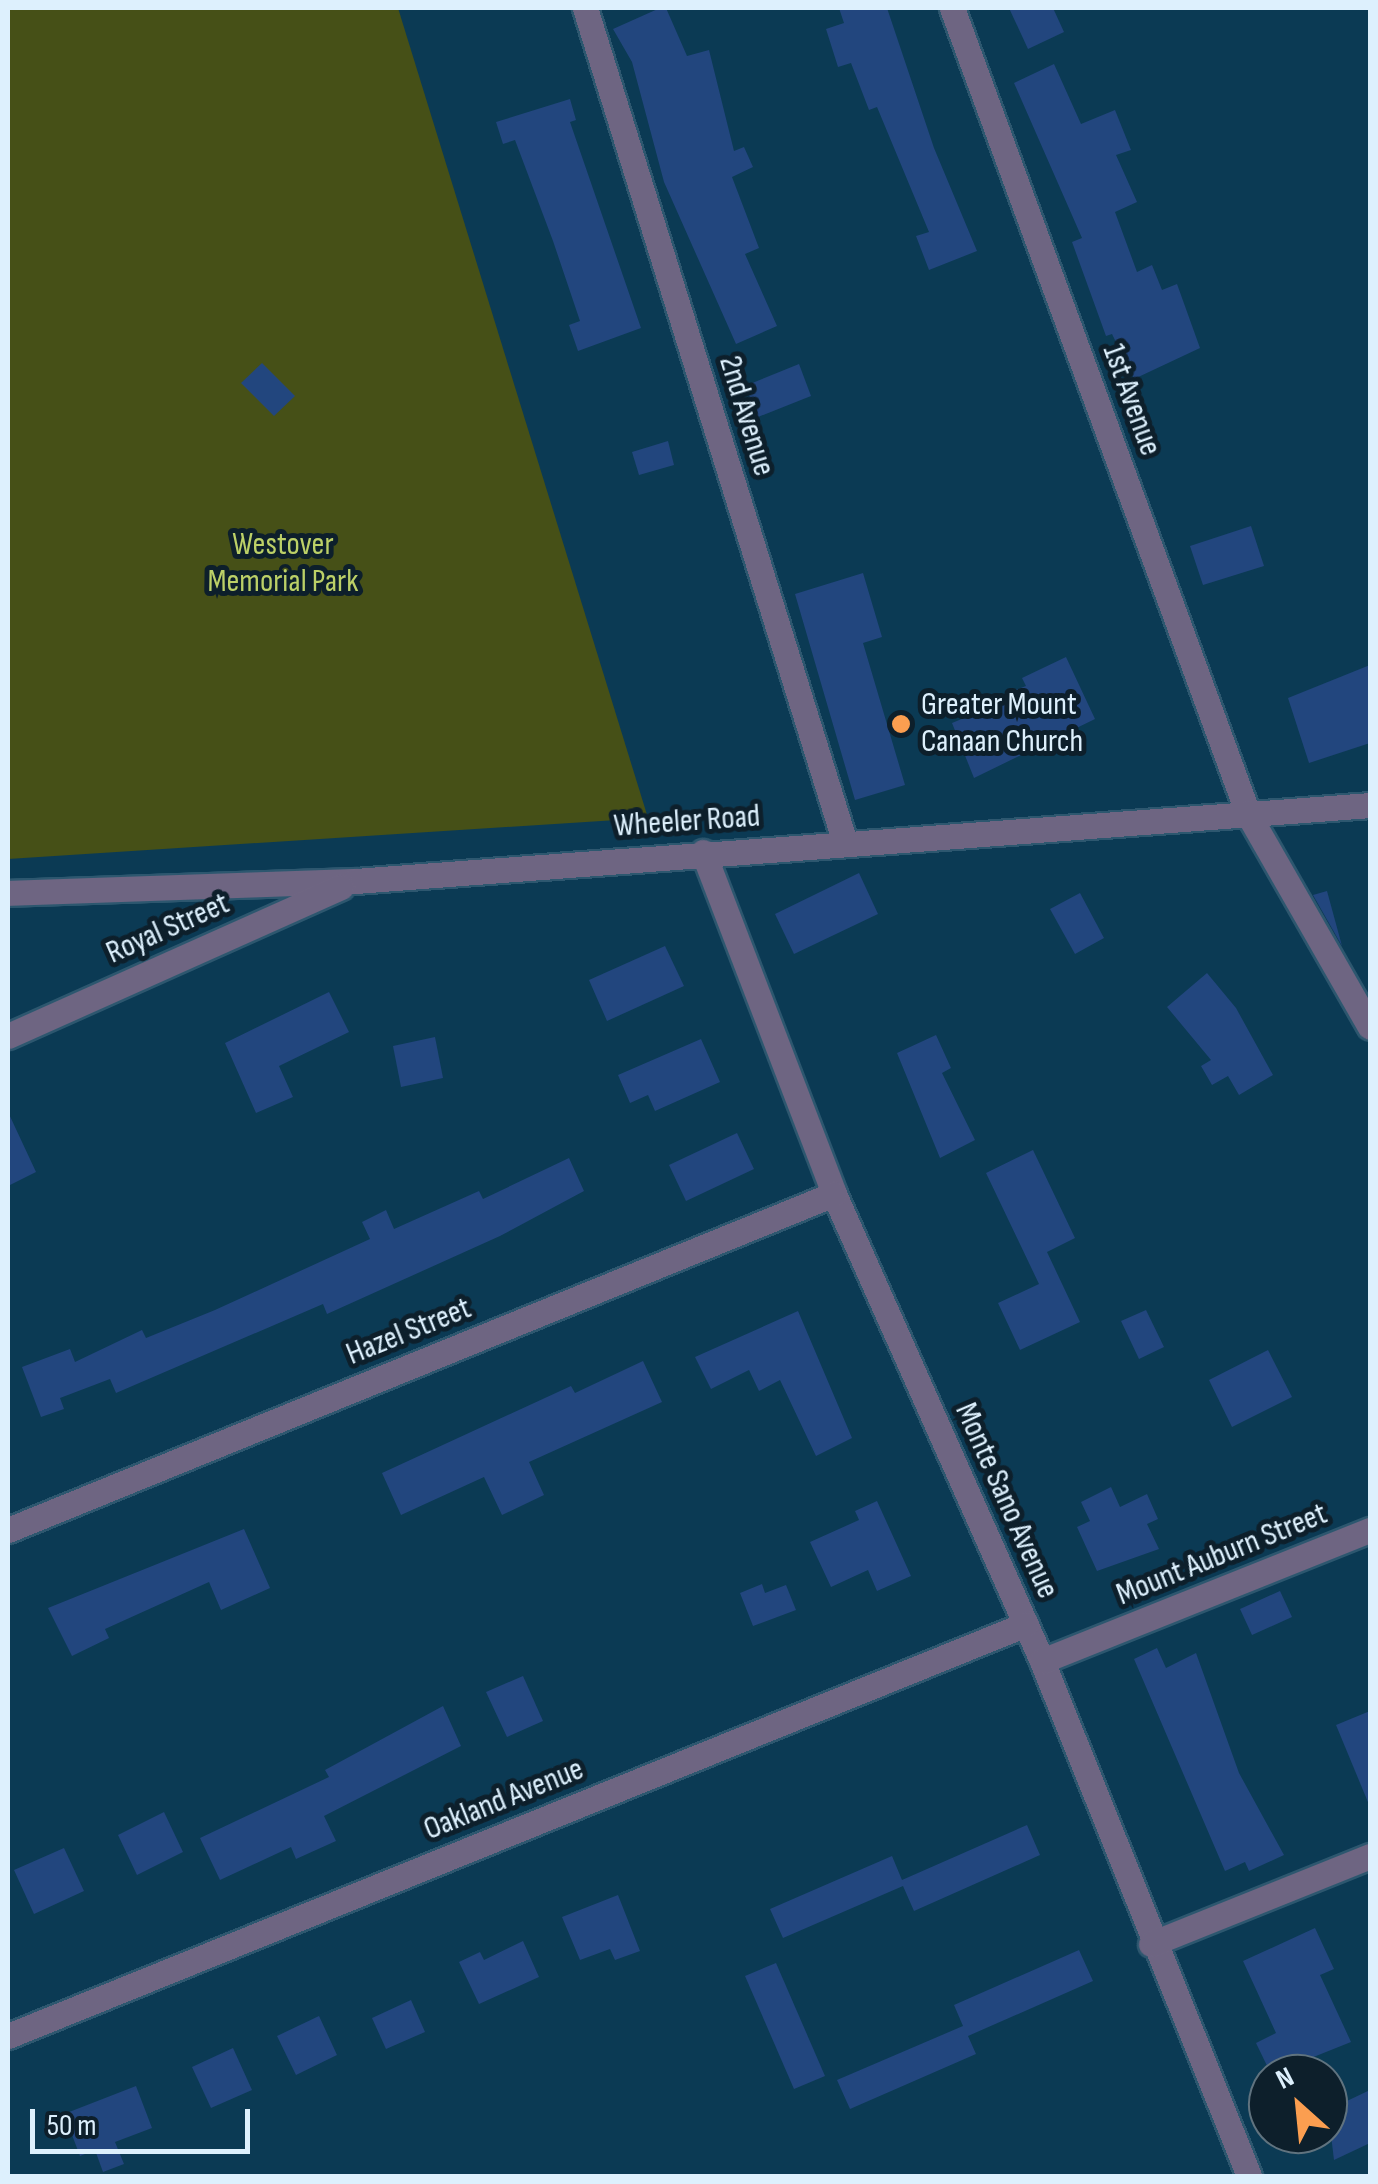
<!DOCTYPE html>
<html>
<head>
<meta charset="utf-8">
<style>
  body { margin:0 }
  #map { position:relative; width:1378px; height:2184px; overflow:hidden; background:#0b3a54; font-family:"Sofia Sans Condensed",sans-serif }
  div>[style] { position:absolute }
  [style*='--x'] { left:calc(var(--x)*1px); top:calc(var(--y)*1px); width:calc(var(--w)*1px); rotate:calc(var(--a)*1deg) }
  .green>* { inset:0; background:#465017 }
  .building>* { inset:0; background:#22467e }
  .roads { filter:drop-shadow(2px 0 #2d576f) drop-shadow(-2px 0 #2d576f) drop-shadow(0 2px #2d576f) drop-shadow(0 -2px #2d576f) }
  .minor>* { height:25px; margin:-12.5px; padding:0 12.5px; transform-origin:12.5px; border-radius:12.5px; background:#6e6582 }
  .dots>* { width:28px; height:28px; translate:-50% -50%; box-sizing:border-box; border:5px solid #0d1f2b; border-radius:50% }
  span { translate:-50% -50%; white-space:nowrap; text-align:center; line-height:1.15; -webkit-text-stroke:10px #0d1f2b; paint-order:stroke }
  .street-label { font-size:32px; color:#ddf0fd }
  .park-label { font-size:32px; color:#bcd067 }
  .poi-label { font-size:32px; color:#ddf0fd }
  .left { translate:0 -50%; text-align:left }
  .frame { position:absolute; inset:0; border:10px solid #ddf0fd; pointer-events:none }
  .north { position:absolute; left:1248px; top:2054px; width:100px; height:100px; box-sizing:border-box; background:#0d1f2b; border:2px solid #60737f; border-radius:50%; rotate:333deg; font-size:28px; font-weight:700; line-height:40px; text-align:center; color:#ddf0fd }
  .north::after { content:''; display:block; margin:auto; width:35px; height:45px; background:#fb9e50; clip-path:polygon(50% 0,100% 100%,50% 72%,0 100%) }
  .scale { position:absolute; left:30px; top:2109px; width:220px; height:45px; box-sizing:border-box; border:5px solid #ddf0fd; border-top:0; padding-left:12px; font-size:30px; line-height:35px; white-space:nowrap; color:#ddf0fd; -webkit-text-stroke:8px #0d1f2b; paint-order:stroke }
</style>
</head>
<body>
<div id="map">
  <div class="green">
    <i style="clip-path:polygon(8px 8px,398px 8px,648px 818px,8px 859px)"></i>
  </div>
  <div class="building">
    <i style="clip-path:polygon(660px 8px,666px 8px,687px 56px,709px 50px,734px 151px,744px 147px,753px 167px,732px 177px,759px 248px,745px 254px,777px 326px,736px 344px,664px 182px,632px 62px,613px 29px)"></i>
    <i style="clip-path:polygon(839px 8px,887px 8px,934px 148px,977px 251px,929px 270px,916px 236px,929px 232px,877px 107px,869px 110px,851px 63px,838px 67px,826px 29px,844px 23px)"></i>
    <i style="clip-path:polygon(1009px 8px,1053px 8px,1064px 32px,1028px 49px)"></i>
    <i style="clip-path:polygon(1054px 64px,1081px 124px,1115px 110px,1131px 150px,1116px 155px,1137px 202px,1115px 212px,1137px 272px,1152px 265px,1162px 290px,1177px 284px,1200px 348px,1134px 379px,1112px 334px,1106px 336px,1072px 242px,1082px 238px,1014px 83px)"></i>
    <i style="clip-path:polygon(570px 99px,576px 120px,570px 122px,641px 328px,578px 351px,569px 325px,580px 321px,553px 241px,515px 140px,503px 144px,496px 122px)"></i>
    <i style="clip-path:polygon(262px 363px,295px 396px,274px 416px,241px 383px)"></i>
    <i style="clip-path:polygon(799px 364px,811px 396px,758px 417px,745px 386px)"></i>
    <i style="clip-path:polygon(668px 441px,674px 465px,639px 475px,632px 452px)"></i>
    <i style="clip-path:polygon(1251px 526px,1264px 566px,1203px 585px,1190px 546px)"></i>
    <i style="clip-path:polygon(863px 573px,882px 637px,863px 643px,905px 785px,855px 800px,795px 594px)"></i>
    <i style="clip-path:polygon(1066px 657px,1095px 719px,974px 778px,952px 723px,976px 713px,973px 706px,1026px 686px,1022px 678px)"></i>
    <i style="clip-path:polygon(1370px 665px,1370px 743px,1309px 763px,1288px 698px)"></i>
    <i style="clip-path:polygon(859px 873px,878px 914px,794px 954px,775px 914px)"></i>
    <i style="clip-path:polygon(1327px 891px,1342px 946px,1313px 895px)"></i>
    <i style="clip-path:polygon(1080px 893px,1104px 938px,1075px 954px,1050px 909px)"></i>
    <i style="clip-path:polygon(665px 946px,684px 986px,607px 1021px,589px 980px)"></i>
    <i style="clip-path:polygon(1207px 973px,1236px 1008px,1273px 1075px,1239px 1095px,1228px 1076px,1212px 1085px,1201px 1066px,1211px 1060px,1167px 1007px)"></i>
    <i style="clip-path:polygon(329px 992px,349px 1032px,279px 1066px,293px 1097px,256px 1113px,225px 1043px)"></i>
    <i style="clip-path:polygon(936px 1035px,951px 1068px,942px 1073px,975px 1140px,940px 1158px,897px 1053px)"></i>
    <i style="clip-path:polygon(435px 1037px,443px 1078px,401px 1087px,393px 1046px)"></i>
    <i style="clip-path:polygon(701px 1039px,720px 1082px,655px 1111px,648px 1095px,630px 1103px,618px 1075px)"></i>
    <i style="clip-path:polygon(8px 1112px,36px 1172px,8px 1186px)"></i>
    <i style="clip-path:polygon(737px 1133px,754px 1169px,686px 1201px,669px 1165px)"></i>
    <i style="clip-path:polygon(1033px 1150px,1075px 1238px,1047px 1252px,1080px 1322px,1020px 1350px,998px 1303px,1039px 1284px,986px 1173px)"></i>
    <i style="clip-path:polygon(569px 1158px,584px 1191px,500px 1236px,327px 1314px,323px 1304px,116px 1393px,110px 1379px,60px 1398px,64px 1409px,41px 1417px,22px 1367px,70px 1349px,75px 1362px,142px 1330px,146px 1338px,215px 1310px,370px 1239px,362px 1222px,386px 1210px,394px 1229px,479px 1191px,483px 1199px)"></i>
    <i style="clip-path:polygon(1146px 1310px,1164px 1347px,1139px 1359px,1121px 1321px)"></i>
    <i style="clip-path:polygon(798px 1311px,852px 1438px,816px 1456px,780px 1380px,759px 1391px,749px 1370px,711px 1389px,695px 1357px)"></i>
    <i style="clip-path:polygon(1268px 1350px,1292px 1397px,1232px 1427px,1209px 1380px)"></i>
    <i style="clip-path:polygon(643px 1361px,662px 1402px,529px 1462px,544px 1495px,502px 1515px,484px 1477px,401px 1515px,382px 1473px,571px 1386px,575px 1393px)"></i>
    <i style="clip-path:polygon(1111px 1487px,1120px 1507px,1147px 1494px,1158px 1519px,1147px 1524px,1159px 1549px,1097px 1571px,1077px 1527px,1090px 1521px,1081px 1502px)"></i>
    <i style="clip-path:polygon(877px 1501px,911px 1576px,877px 1591px,868px 1570px,831px 1587px,810px 1542px,859px 1520px,855px 1511px)"></i>
    <i style="clip-path:polygon(244px 1529px,270px 1588px,221px 1610px,209px 1582px,105px 1629px,109px 1638px,72px 1656px,48px 1608px)"></i>
    <i style="clip-path:polygon(762px 1584px,765px 1593px,786px 1585px,796px 1610px,753px 1626px,740px 1593px)"></i>
    <i style="clip-path:polygon(1280px 1591px,1292px 1617px,1252px 1635px,1240px 1609px)"></i>
    <i style="clip-path:polygon(1157px 1648px,1166px 1668px,1196px 1653px,1239px 1773px,1284px 1855px,1249px 1871px,1245px 1862px,1225px 1871px,1134px 1659px)"></i>
    <i style="clip-path:polygon(523px 1676px,543px 1721px,507px 1737px,486px 1692px)"></i>
    <i style="clip-path:polygon(443px 1706px,461px 1746px,324px 1816px,336px 1841px,296px 1859px,291px 1847px,220px 1880px,200px 1838px,329px 1777px,325px 1770px)"></i>
    <i style="clip-path:polygon(1370px 1711px,1370px 1807px,1336px 1725px)"></i>
    <i style="clip-path:polygon(164px 1812px,183px 1852px,137px 1875px,118px 1835px)"></i>
    <i style="clip-path:polygon(1027px 1825px,1040px 1855px,914px 1911px,903px 1886px,783px 1938px,770px 1909px,892px 1856px,902px 1880px)"></i>
    <i style="clip-path:polygon(64px 1848px,84px 1891px,34px 1914px,14px 1870px)"></i>
    <i style="clip-path:polygon(618px 1895px,640px 1951px,615px 1960px,610px 1949px,580px 1960px,562px 1917px)"></i>
    <i style="clip-path:polygon(1315px 1928px,1334px 1969px,1320px 1975px,1351px 2042px,1271px 2074px,1256px 2043px,1276px 2033px,1243px 1961px)"></i>
    <i style="clip-path:polygon(523px 1941px,539px 1977px,479px 2004px,459px 1962px,480px 1952px,484px 1960px)"></i>
    <i style="clip-path:polygon(1079px 1950px,1093px 1981px,968px 2036px,976px 2054px,850px 2109px,837px 2080px,963px 2026px,954px 2005px)"></i>
    <i style="clip-path:polygon(776px 1963px,825px 2076px,794px 2089px,745px 1976px)"></i>
    <i style="clip-path:polygon(411px 2000px,425px 2032px,386px 2049px,372px 2018px)"></i>
    <i style="clip-path:polygon(319px 2016px,337px 2055px,296px 2075px,277px 2036px)"></i>
    <i style="clip-path:polygon(233px 2048px,252px 2090px,211px 2108px,192px 2067px)"></i>
    <i style="clip-path:polygon(136px 2086px,152px 2128px,115px 2142px,124px 2164px,103px 2172px,95px 2150px,80px 2156px,64px 2114px)"></i>
    <i style="clip-path:polygon(1370px 2090px,1370px 2143px,1334px 2160px,1328px 2110px)"></i>
  </div>
  <div class="roads">
    <div class="minor">
      <i style="--x:585;--y:8;--w:875;--a:72.7"></i>
      <i style="--x:952;--y:8;--w:859;--a:69.83"></i>
      <i style="--x:1248;--y:814;--w:245;--a:60.2"></i>
      <i style="--x:703;--y:852;--w:366;--a:69"></i>
      <i style="--x:834;--y:1194;--w:511;--a:65.99"></i>
      <i style="--x:1042;--y:1661;--w:555;--a:68.1"></i>
      <i style="--x:8;--y:893;--w:347;--a:-2"></i>
      <i style="--x:355;--y:881;--w:1018;--a:-4.28"></i>
      <i style="--x:8;--y:1036;--w:365;--a:-24.1"></i>
      <i style="--x:8;--y:1530;--w:892;--a:-22.14"></i>
      <i style="--x:1042;--y:1661;--w:353;--a:-21.8"></i>
      <i style="--x:1151;--y:1944;--w:236;--a:-21.9"></i>
      <i style="--x:8;--y:2036;--w:1098;--a:-22.03"></i>
    </div>
  </div>
  <div class="dots">
    <i style="left:901px;top:724px;background:#fb9e50"></i>
  </div>
  <div class="street-label">
    <span style="left:1131px;top:400px;rotate:70deg">1st Avenue</span>
    <span style="left:746px;top:416px;rotate:73deg">2nd Avenue</span>
    <span style="left:687px;top:822px;rotate:-4deg">Wheeler Road</span>
    <span style="left:168px;top:929px;rotate:-24deg">Royal Street</span>
    <span style="left:409px;top:1332px;rotate:-22deg">Hazel Street</span>
    <span style="left:1006px;top:1501px;rotate:66deg">Monte Sano Avenue</span>
    <span style="left:1222px;top:1555px;rotate:-22deg">Mount Auburn Street</span>
    <span style="left:504px;top:1800px;rotate:-22deg">Oakland Avenue</span>
  </div>
  <div class="park-label">
    <span style="left:283px;top:564px">Westover<br>Memorial Park</span>
  </div>
  <div class="poi-label">
    <span class="left" style="left:921px;top:724px">Greater Mount<br>Canaan Church</span>
  </div>
  <div class="frame"></div>
  <div class="north">N</div>
  <div class="scale">50 m</div>
</div>
</body>
</html>
